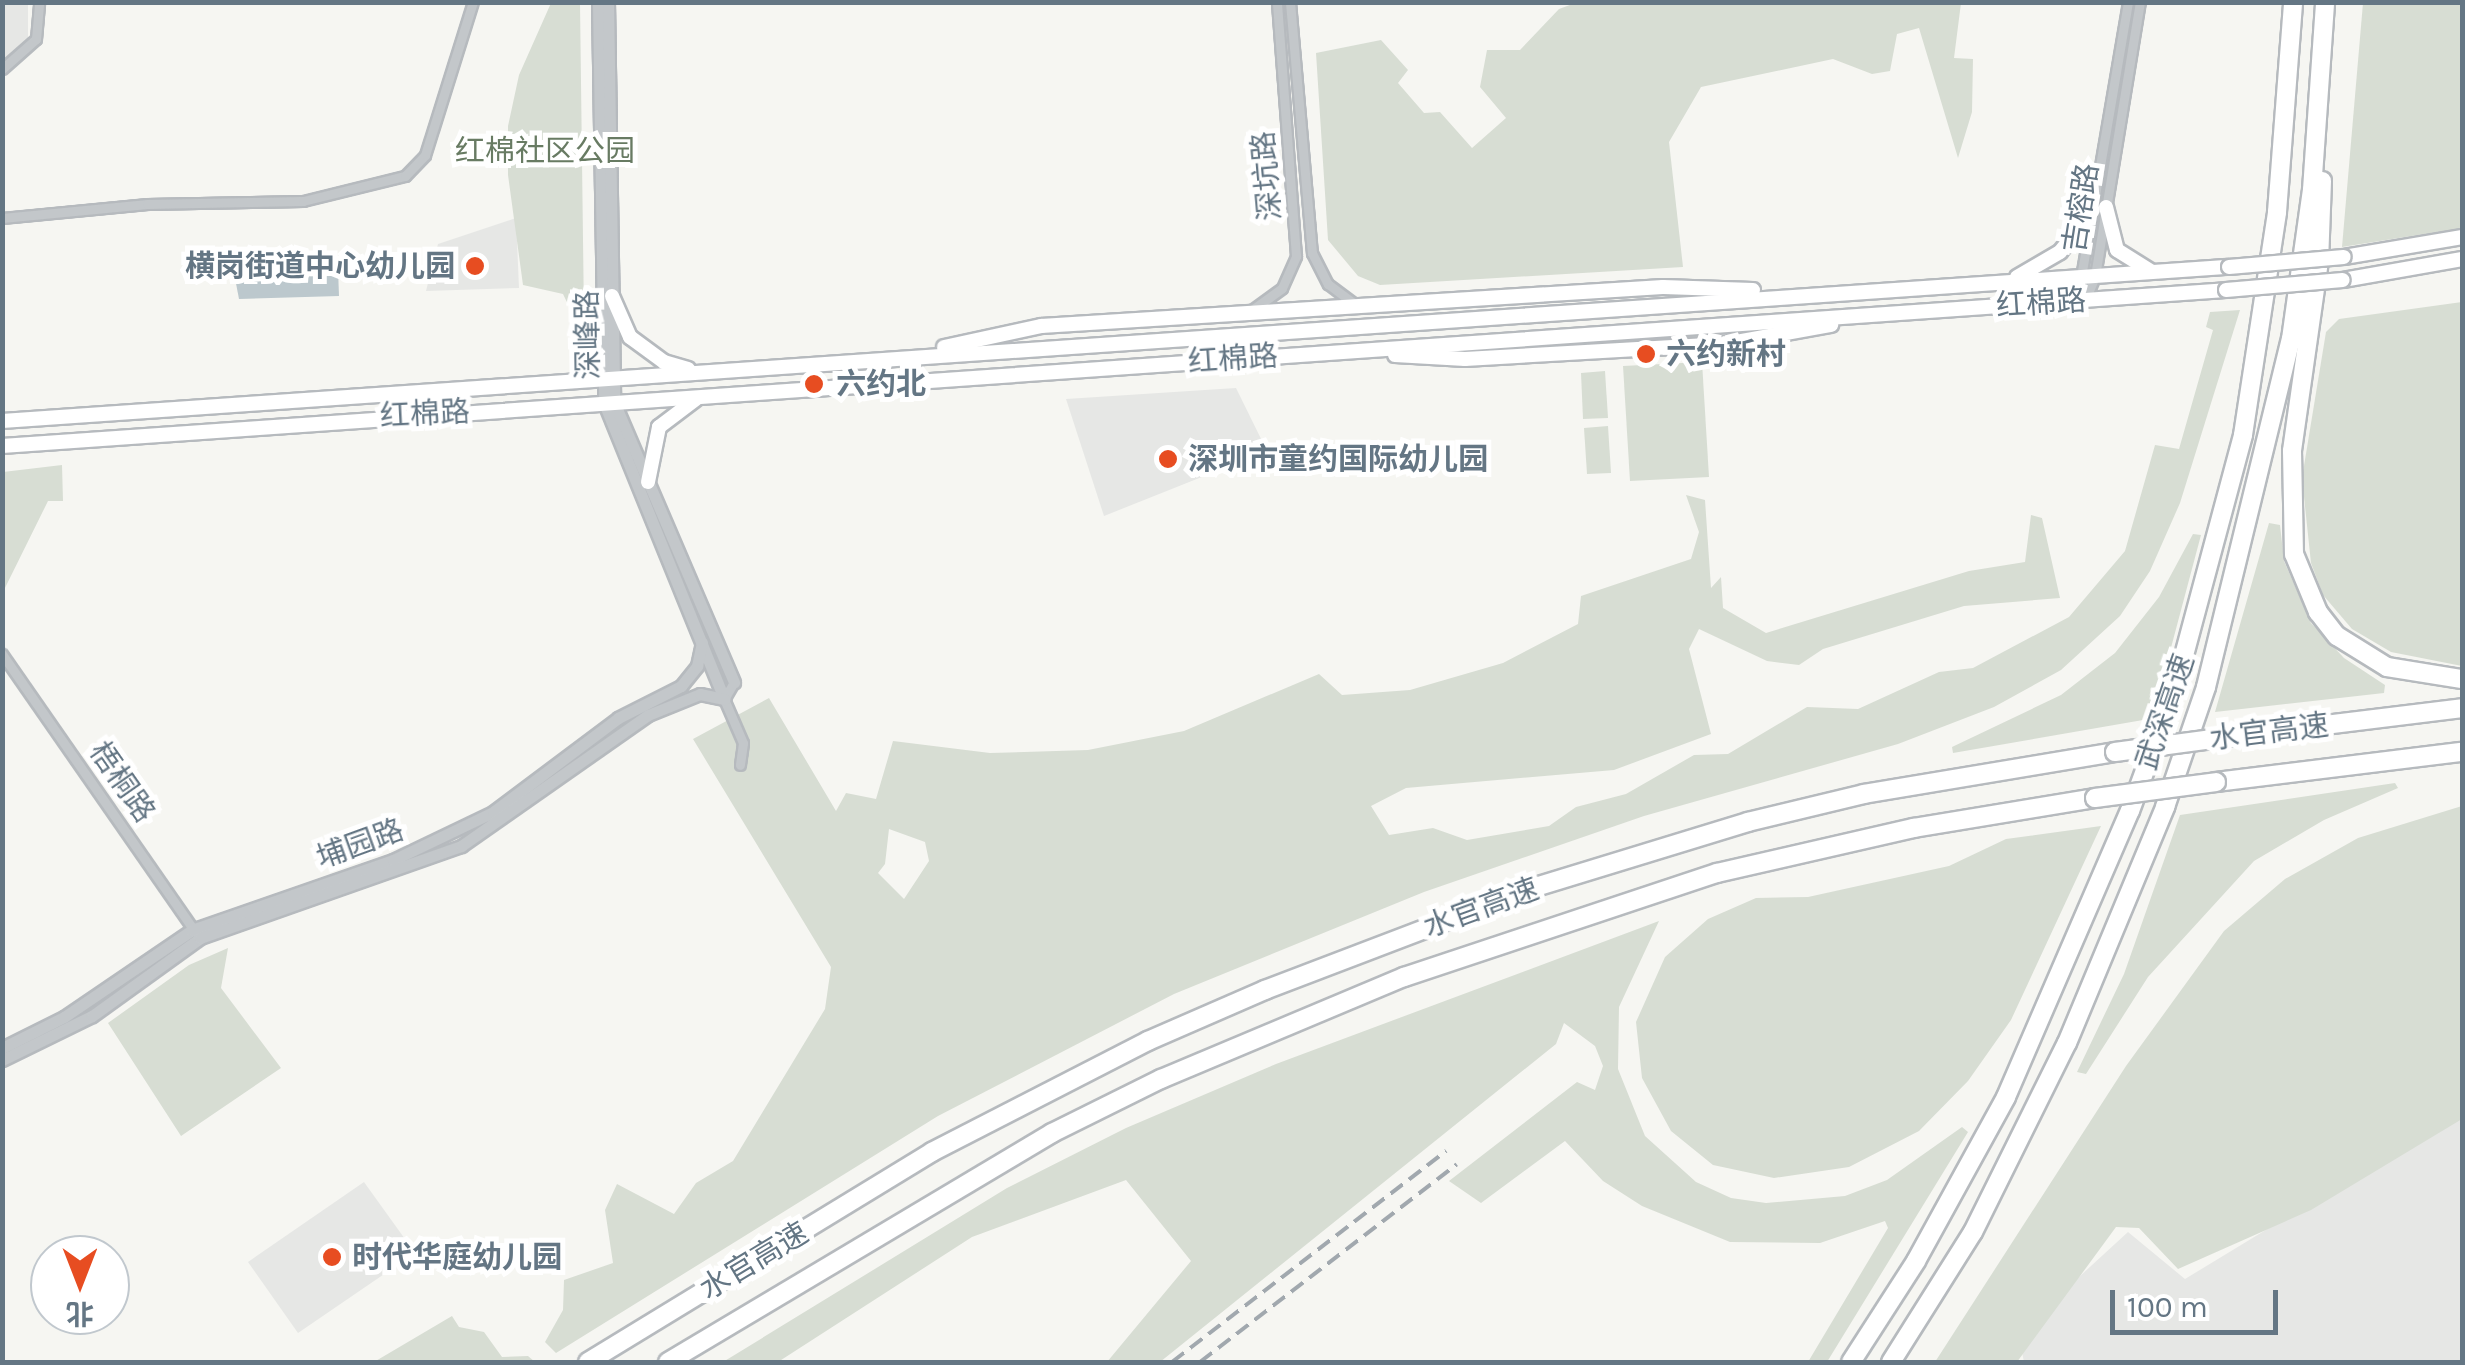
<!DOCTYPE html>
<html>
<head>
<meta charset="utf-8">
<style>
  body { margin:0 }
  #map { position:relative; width:2465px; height:1365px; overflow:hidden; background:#f6f6f2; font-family:Karla,"Noto Sans SC",sans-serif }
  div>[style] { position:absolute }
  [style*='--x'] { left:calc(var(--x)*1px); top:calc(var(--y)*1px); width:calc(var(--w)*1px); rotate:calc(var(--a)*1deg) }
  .built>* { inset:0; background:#e6e7e5 }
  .green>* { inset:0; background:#d7ddd3 }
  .water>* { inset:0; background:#bcc8cd }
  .roads { filter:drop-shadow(2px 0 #b6babe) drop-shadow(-2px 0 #b6babe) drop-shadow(0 2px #b6babe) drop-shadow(0 -2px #b6babe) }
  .minor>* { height:9px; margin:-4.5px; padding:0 4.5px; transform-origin:4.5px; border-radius:4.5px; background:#c3c7ca }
  .tertiary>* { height:11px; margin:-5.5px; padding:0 5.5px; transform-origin:5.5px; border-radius:5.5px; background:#c3c7ca }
  .primary>* { height:14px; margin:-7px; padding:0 7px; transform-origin:7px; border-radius:7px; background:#fff }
  .motorway>* { height:18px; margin:-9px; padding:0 9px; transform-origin:9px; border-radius:9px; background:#fff }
  .rail>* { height:4px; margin-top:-2px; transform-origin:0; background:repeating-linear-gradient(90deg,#a1a8ae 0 15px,transparent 0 23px) }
  .bridges { filter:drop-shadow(2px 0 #b6babe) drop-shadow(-2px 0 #b6babe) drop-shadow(0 2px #b6babe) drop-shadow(0 -2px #b6babe) }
  .primary-bridge>* { height:14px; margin:-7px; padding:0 7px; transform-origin:7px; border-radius:7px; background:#fff }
  .motorway-bridge>* { height:18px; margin:-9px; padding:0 9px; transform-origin:9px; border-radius:9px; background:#fff }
  .dots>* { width:28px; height:28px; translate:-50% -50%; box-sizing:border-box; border:5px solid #fff; border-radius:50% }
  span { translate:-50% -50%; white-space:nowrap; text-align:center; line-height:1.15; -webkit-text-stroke:10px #fff; paint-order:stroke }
  .park-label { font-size:30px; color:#687b63 }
  .street-label { font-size:30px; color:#647684 }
  .poi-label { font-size:30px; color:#647684; font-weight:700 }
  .right { translate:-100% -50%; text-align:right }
  .left { translate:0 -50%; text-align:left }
  .frame { position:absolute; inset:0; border:5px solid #647684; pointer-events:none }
  .north { position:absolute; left:30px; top:1235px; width:100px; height:100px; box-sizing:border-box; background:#fff; border:2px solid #c1c8ce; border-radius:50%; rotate:180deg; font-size:28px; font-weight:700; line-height:40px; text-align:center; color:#647684 }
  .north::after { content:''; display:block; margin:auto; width:35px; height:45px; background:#e74d21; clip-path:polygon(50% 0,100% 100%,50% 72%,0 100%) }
  .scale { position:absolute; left:2110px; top:1290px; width:168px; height:45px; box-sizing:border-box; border:5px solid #647684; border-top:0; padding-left:12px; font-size:30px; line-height:35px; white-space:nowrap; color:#647684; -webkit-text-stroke:8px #fff; paint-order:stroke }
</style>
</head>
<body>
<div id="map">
  <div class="built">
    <i style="clip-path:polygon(3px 3px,28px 3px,28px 42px,3px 61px)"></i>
    <i style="clip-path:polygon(516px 218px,519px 288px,426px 291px,438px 244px)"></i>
    <i style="clip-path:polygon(1236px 388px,1267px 451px,1104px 516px,1066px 399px)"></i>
    <i style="clip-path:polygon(2462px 1111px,2462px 1362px,2024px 1362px,2018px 1333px,2128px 1232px,2185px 1279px)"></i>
    <i style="clip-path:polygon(364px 1182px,415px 1253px,298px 1333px,248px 1262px)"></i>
  </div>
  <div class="green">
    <i style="clip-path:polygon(1578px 2px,1961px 3px,1954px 58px,1973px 59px,1972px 112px,1958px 158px,1919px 28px,1897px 34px,1890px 71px,1872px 74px,1833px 59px,1701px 87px,1669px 142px,1683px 267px,1380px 285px,1358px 276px,1328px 240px,1316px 53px,1381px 40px,1408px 70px,1398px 83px,1424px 113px,1440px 112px,1472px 148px,1506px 118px,1480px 87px,1487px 50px,1520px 50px,1559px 9px)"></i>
    <i style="clip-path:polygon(551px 3px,580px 3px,584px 317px,574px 317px,563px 294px,523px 285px,508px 175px,508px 126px,519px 75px)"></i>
    <i style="clip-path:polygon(2363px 3px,2462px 3px,2462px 228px,2342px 247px)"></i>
    <i style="clip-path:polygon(2462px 302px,2462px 666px,2391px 652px,2352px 629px,2323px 595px,2311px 563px,2302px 478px,2326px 332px,2339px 319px)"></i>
    <i style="clip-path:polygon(evenodd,2240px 310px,2180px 503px,2150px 571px,2120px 616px,2061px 670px,1994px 707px,1898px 744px,1644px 816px,1424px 892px,1174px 994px,938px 1116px,556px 1353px,545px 1342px,563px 1310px,564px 1280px,613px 1263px,605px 1210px,617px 1184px,674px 1214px,696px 1183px,733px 1161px,825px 1009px,831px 967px,693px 739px,769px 698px,836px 811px,846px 793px,876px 799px,893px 741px,990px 753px,1088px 750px,1184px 731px,1319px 674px,1342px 695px,1410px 690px,1503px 663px,1578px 624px,1581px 596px,1691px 559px,1699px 532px,1686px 495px,1705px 500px,1711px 588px,1721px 577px,1723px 608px,1766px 633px,1969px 571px,2025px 562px,2031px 515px,2042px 518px,2060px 598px,1964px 606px,1823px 649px,1799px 665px,1767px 661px,1699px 629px,1689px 649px,1711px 734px,1614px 770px,1406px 788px,1371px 806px,1389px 835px,1433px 828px,1467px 840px,1549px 826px,1576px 807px,1626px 794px,1694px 755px,1728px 754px,1807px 707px,1858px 709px,1939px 672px,1973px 668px,2069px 617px,2125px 551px,2155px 445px,2179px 449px,2213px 330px,2206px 327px,2210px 312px,2240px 310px,889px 829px,925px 842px,929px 861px,904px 899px,878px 873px,885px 864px,889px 829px)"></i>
    <i style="clip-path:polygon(1702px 362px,1709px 477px,1630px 481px,1623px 366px)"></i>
    <i style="clip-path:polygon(1605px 371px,1608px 418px,1583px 419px,1581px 373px)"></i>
    <i style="clip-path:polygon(1608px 426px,1611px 473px,1587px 474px,1584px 428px)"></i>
    <i style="clip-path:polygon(62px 465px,63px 501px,48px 501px,3px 592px,3px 472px)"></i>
    <i style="clip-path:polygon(2269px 523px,2280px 525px,2284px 561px,2311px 623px,2344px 658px,2385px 685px,2384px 693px,2215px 712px)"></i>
    <i style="clip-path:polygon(2193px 534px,2201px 535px,2168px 659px,2143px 720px,1953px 753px,1952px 747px,2061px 695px,2115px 653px,2159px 597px)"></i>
    <i style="clip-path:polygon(2395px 783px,2398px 788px,2324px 820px,2254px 861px,2148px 977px,2086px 1074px,2077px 1072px,2124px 974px,2180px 815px)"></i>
    <i style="clip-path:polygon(2462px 806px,2462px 1119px,2311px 1210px,2178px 1269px,2139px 1228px,2116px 1227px,2017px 1362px,1935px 1362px,2126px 1066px,2224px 931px,2285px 879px,2358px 838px)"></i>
    <i style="clip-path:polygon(2101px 826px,2011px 1020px,1968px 1081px,1919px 1131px,1849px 1167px,1774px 1178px,1713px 1165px,1671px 1131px,1642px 1078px,1636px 1022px,1665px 957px,1708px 919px,1756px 898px,1808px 897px,1949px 866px,2006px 839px)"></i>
    <i style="clip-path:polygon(1659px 921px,1619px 1007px,1618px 1069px,1645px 1136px,1696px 1182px,1731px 1198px,1766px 1203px,1845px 1196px,1887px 1180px,1962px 1127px,1968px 1132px,1827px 1362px,1808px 1362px,1888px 1228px,1885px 1221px,1820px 1243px,1730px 1242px,1642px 1206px,1603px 1181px,1565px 1141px,1481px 1203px,1449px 1181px,1577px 1082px,1595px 1090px,1603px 1066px,1595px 1046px,1564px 1023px,1556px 1044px,1160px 1362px,1107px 1362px,1191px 1261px,1126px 1180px,972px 1237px,778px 1362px,723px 1362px,1007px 1188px,1126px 1128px,1276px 1064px)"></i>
    <i style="clip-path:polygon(228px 948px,221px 988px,281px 1068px,181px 1136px,108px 1023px,189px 965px)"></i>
    <i style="clip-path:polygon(452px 1316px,459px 1327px,484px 1332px,502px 1357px,528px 1356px,535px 1362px,374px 1362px)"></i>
  </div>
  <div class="water">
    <i style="clip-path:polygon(338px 269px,339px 296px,239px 299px,234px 273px)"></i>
  </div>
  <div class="roads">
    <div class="minor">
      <i style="--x:1290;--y:2;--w:252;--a:85"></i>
      <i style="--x:1312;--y:253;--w:35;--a:63"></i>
      <i style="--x:1328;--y:284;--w:34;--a:37"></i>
      <i style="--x:2;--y:69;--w:45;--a:-41.4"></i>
      <i style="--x:36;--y:39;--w:37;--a:-85"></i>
      <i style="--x:2;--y:218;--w:146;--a:-5.5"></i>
      <i style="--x:147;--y:204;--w:156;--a:-1.1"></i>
      <i style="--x:303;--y:201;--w:105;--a:-13.8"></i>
      <i style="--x:405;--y:176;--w:29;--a:-46"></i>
      <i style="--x:425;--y:155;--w:160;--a:-72.6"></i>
      <i style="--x:2085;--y:297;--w:20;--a:-101"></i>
      <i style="--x:2081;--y:277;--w:279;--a:-80.3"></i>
      <i style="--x:2085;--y:300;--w:26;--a:-67"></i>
      <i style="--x:2095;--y:276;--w:278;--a:-80.7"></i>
      <i style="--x:1252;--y:310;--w:37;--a:-36"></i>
      <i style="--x:1282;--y:288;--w:35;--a:-66"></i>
      <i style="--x:1296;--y:256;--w:255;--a:-94.3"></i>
      <i style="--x:2;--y:654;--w:338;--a:55.2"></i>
      <i style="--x:734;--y:682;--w:20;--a:120"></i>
      <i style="--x:724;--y:699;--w:48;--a:66.6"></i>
      <i style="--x:743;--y:743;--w:22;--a:98"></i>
    </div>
    <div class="tertiary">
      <i style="--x:598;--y:2;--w:401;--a:89.1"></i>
      <i style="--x:604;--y:403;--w:319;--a:67.9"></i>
      <i style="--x:608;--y:2;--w:400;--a:89.1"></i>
      <i style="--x:614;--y:402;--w:305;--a:66.8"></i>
      <i style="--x:2;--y:1048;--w:69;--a:-26.6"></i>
      <i style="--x:64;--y:1017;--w:155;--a:-34.2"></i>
      <i style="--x:192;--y:930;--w:213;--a:-19.2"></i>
      <i style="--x:393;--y:860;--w:111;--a:-25.6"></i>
      <i style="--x:493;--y:812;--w:156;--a:-36.9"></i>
      <i style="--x:618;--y:718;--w:71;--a:-26.9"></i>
      <i style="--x:681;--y:686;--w:26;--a:-51"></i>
      <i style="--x:697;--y:666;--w:24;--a:-78"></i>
      <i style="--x:2;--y:1060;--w:100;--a:-26.1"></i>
      <i style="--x:92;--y:1016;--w:133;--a:-35.8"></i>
      <i style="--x:200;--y:938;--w:277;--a:-19.4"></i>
      <i style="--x:461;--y:846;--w:228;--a:-35"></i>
      <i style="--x:648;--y:715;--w:56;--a:-22"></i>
      <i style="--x:700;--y:694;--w:25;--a:12"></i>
    </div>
    <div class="primary">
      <i style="--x:2106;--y:207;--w:44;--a:75.7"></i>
      <i style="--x:2117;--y:250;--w:39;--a:32"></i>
      <i style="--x:2344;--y:257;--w:120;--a:-9.6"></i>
      <i style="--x:2017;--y:277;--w:50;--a:-30.2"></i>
      <i style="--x:2060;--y:252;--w:53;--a:-51.8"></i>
      <i style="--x:2343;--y:280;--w:121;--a:-10"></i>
      <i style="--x:612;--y:296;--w:45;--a:66.3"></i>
      <i style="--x:630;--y:337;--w:42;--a:36.3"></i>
      <i style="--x:664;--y:362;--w:25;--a:16"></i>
      <i style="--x:944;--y:347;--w:99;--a:-12.2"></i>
      <i style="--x:1041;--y:326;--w:623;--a:-3.59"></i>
      <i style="--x:1663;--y:287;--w:90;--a:1.9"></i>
      <i style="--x:1395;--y:355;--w:70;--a:3.3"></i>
      <i style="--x:1465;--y:359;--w:260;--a:-3.3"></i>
      <i style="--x:1725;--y:344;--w:108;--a:-10.2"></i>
      <i style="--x:2;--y:421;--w:2232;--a:-3.96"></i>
      <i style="--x:2;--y:446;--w:2229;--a:-4.01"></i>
      <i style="--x:648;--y:482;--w:56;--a:-78.7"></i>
      <i style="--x:659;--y:427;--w:46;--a:-37.1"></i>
    </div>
    <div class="motorway">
      <i style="--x:2322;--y:181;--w:80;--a:92.1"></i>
      <i style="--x:2319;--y:261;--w:192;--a:98.1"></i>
      <i style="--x:2292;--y:451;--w:103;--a:88.9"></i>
      <i style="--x:2294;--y:554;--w:63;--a:67.5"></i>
      <i style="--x:2318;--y:612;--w:31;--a:52"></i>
      <i style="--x:2337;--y:636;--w:59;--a:31.8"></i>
      <i style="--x:2387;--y:667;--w:76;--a:9.1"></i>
      <i style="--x:2235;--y:736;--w:229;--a:-7"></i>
      <i style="--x:2216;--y:782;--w:248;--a:-7"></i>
      <i style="--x:588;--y:1362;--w:403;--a:-31.4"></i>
      <i style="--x:932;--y:1152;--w:243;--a:-27.2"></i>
      <i style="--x:1148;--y:1041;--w:128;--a:-23.6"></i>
      <i style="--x:1265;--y:990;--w:283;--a:-20.9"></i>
      <i style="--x:1529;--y:889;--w:229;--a:-17"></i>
      <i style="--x:1748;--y:822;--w:119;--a:-13.6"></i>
      <i style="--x:1864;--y:794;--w:254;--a:-9.5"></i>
      <i style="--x:668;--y:1362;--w:447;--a:-30.8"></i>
      <i style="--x:1052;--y:1133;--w:122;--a:-26.4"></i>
      <i style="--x:1161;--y:1079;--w:264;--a:-22.8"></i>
      <i style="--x:1404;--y:977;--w:330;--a:-18.4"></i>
      <i style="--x:1717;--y:873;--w:202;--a:-12.9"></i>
      <i style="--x:1914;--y:828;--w:183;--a:-9.4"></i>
      <i style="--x:1851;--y:1362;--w:120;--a:-57.2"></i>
      <i style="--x:1916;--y:1261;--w:187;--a:-61.2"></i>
      <i style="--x:2006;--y:1097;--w:312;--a:-66.6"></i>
      <i style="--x:2130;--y:811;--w:130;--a:-69.8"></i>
      <i style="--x:2175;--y:689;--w:263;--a:-75"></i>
      <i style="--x:2243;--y:435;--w:226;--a:-81.3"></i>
      <i style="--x:2277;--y:212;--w:211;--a:-85.6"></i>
      <i style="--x:1891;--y:1362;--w:154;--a:-57.8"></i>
      <i style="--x:1973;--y:1232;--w:211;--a:-63.6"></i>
      <i style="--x:2067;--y:1043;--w:256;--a:-67.4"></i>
      <i style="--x:2165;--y:807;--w:127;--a:-71.1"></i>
      <i style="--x:2206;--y:687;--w:358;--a:-76.3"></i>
      <i style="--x:2291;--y:339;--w:150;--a:-82"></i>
      <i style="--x:2312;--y:190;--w:188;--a:-86"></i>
    </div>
  </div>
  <div class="rail">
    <i style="--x:1172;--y:1362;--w:346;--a:-37.6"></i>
    <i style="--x:1200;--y:1362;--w:324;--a:-37.6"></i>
  </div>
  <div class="bridges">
    <div class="primary-bridge">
      <i style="--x:2229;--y:267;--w:115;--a:-5"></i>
      <i style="--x:2226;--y:290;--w:117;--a:-4.9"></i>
    </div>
    <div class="motorway-bridge">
      <i style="--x:2115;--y:752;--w:121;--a:-7.6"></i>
      <i style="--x:2095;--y:798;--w:122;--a:-7.5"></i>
    </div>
  </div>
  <div class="dots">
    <i style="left:475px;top:266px;background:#e74d21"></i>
    <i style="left:1646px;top:354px;background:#e74d21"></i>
    <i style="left:814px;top:384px;background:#e74d21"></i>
    <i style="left:1168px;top:459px;background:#e74d21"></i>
    <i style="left:332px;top:1257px;background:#e74d21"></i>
  </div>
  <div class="park-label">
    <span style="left:545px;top:151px">红棉社区公园</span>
  </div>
  <div class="street-label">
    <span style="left:1267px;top:176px;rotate:-95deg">深坑路</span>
    <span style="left:2081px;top:208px;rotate:-81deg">吉榕路</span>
    <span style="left:2041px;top:303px;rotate:-4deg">红棉路</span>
    <span style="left:588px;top:335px;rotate:-91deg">深峰路</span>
    <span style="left:1233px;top:359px;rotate:-4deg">红棉路</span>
    <span style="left:425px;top:414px;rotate:-3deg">红棉路</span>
    <span style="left:2165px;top:712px;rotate:-71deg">武深高速</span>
    <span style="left:2269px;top:732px;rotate:-7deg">水官高速</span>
    <span style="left:122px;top:782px;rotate:55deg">梧桐路</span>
    <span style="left:360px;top:844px;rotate:-20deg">埔园路</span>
    <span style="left:1481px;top:908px;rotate:-20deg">水官高速</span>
    <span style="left:754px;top:1261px;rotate:-31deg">水官高速</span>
  </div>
  <div class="poi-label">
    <span class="right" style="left:455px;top:266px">横岗街道中心幼儿园</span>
    <span class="left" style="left:1666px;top:354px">六约新村</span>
    <span class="left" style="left:836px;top:384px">六约北</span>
    <span class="left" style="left:1188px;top:459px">深圳市童约国际幼儿园</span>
    <span class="left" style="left:352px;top:1257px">时代华庭幼儿园</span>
  </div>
  <div class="frame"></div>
  <div class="north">北</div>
  <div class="scale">100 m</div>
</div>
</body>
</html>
